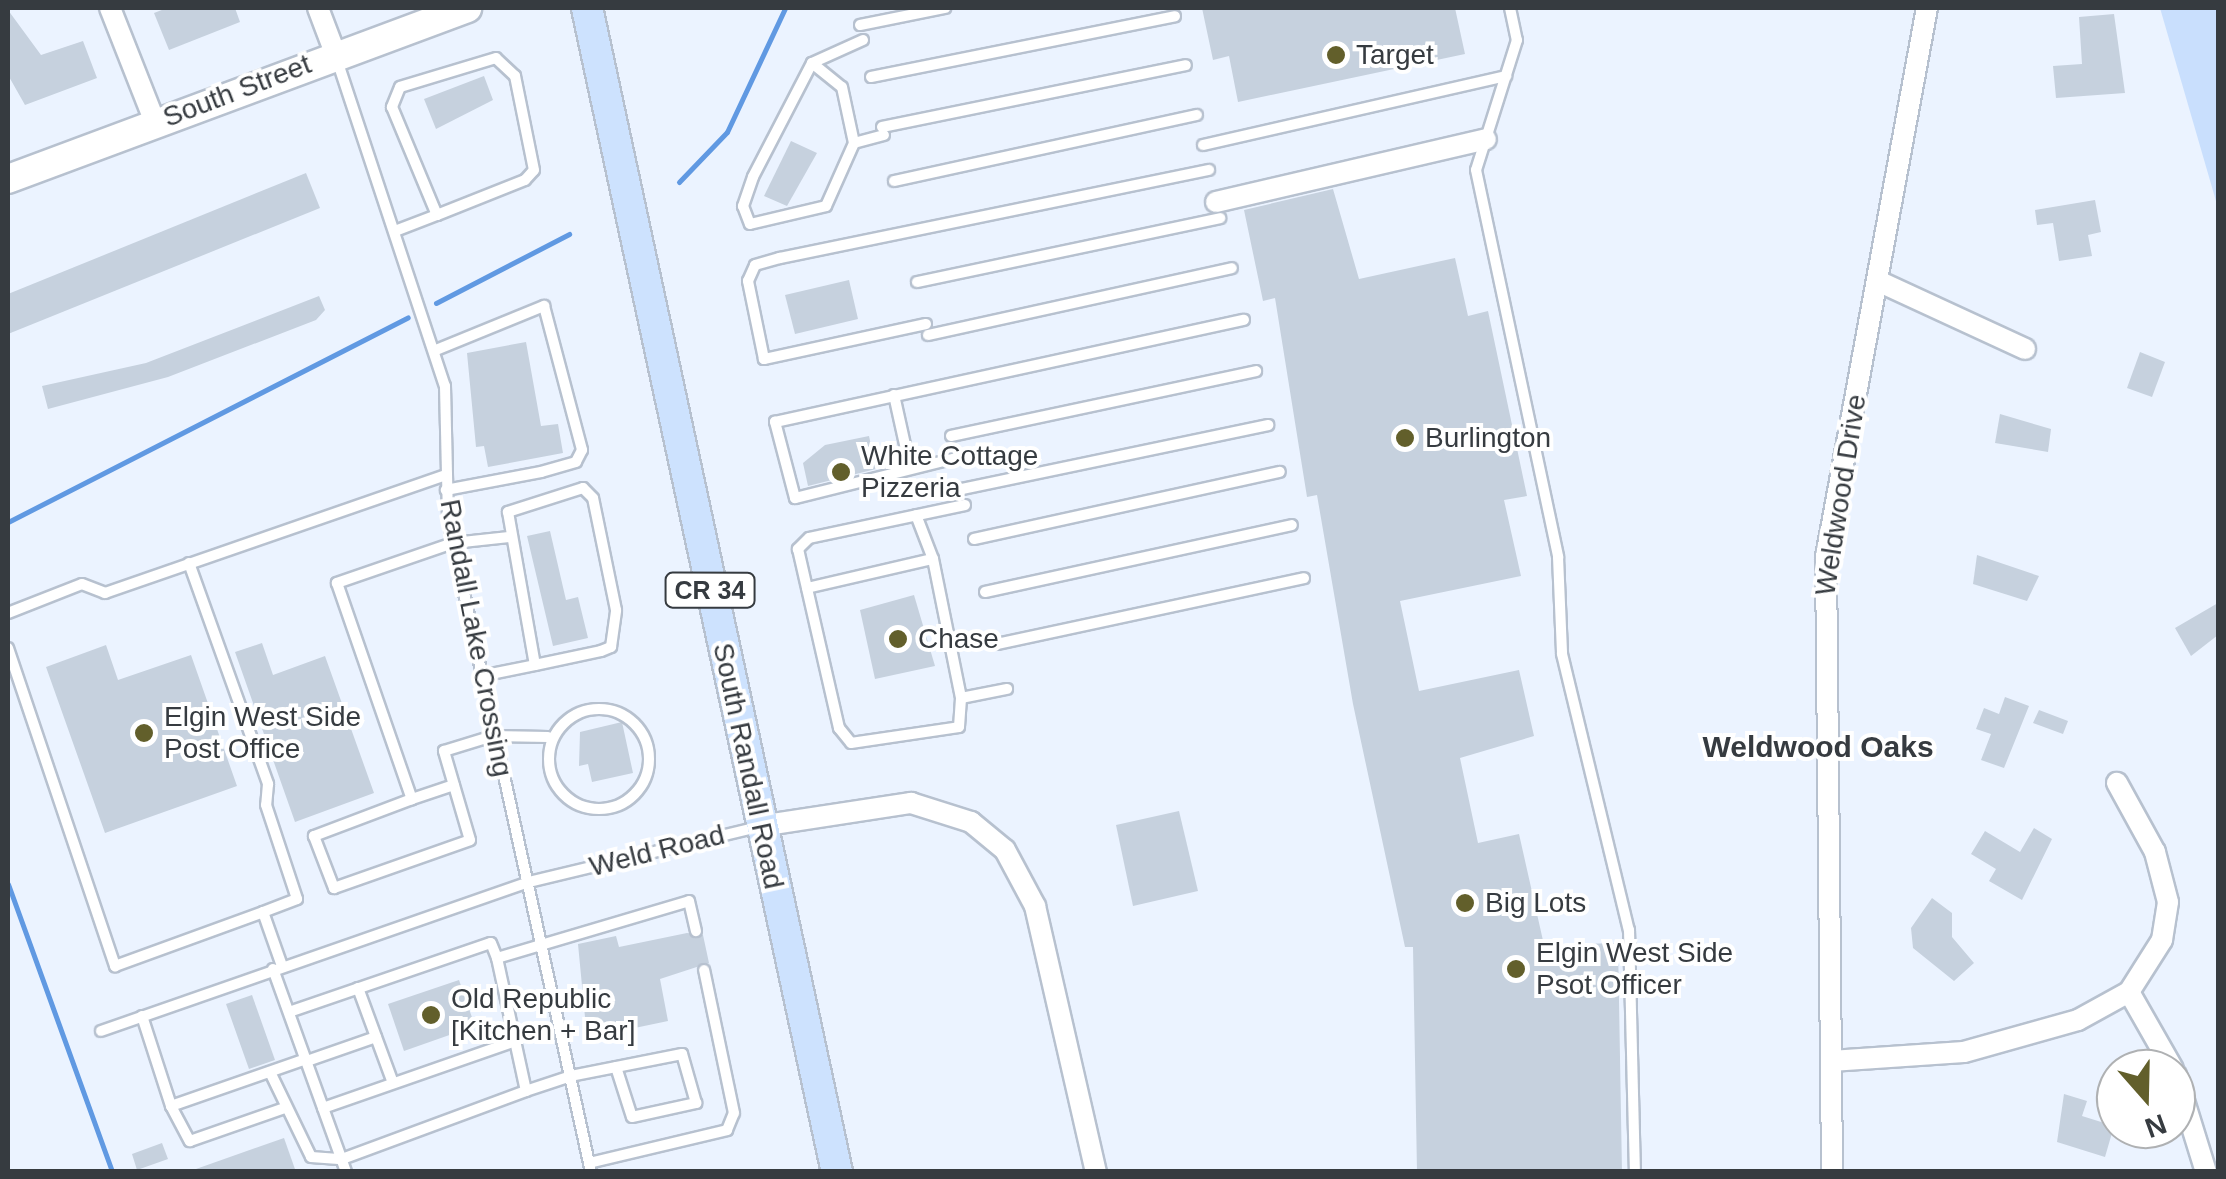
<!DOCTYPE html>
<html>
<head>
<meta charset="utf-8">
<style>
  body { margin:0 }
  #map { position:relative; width:2226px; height:1179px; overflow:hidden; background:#ebf3ff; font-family:Arial,sans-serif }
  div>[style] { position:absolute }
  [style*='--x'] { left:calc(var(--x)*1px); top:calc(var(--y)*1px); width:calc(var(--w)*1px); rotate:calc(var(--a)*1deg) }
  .green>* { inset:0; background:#c9dffd }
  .stream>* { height:5px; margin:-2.5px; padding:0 2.5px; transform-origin:2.5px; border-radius:2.5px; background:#6099e2 }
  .building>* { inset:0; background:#c6d1de }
  .roads { filter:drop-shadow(2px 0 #b7c1cf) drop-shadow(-2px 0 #b7c1cf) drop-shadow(0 2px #b7c1cf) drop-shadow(0 -2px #b7c1cf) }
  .lane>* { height:10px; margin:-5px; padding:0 5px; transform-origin:5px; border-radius:5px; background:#fff }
  .lane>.ring { margin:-5px; padding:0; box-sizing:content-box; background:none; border:10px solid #fff; border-radius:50% }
  .street>* { height:20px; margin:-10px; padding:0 10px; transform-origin:10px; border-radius:10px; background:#fff }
  .secondary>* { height:28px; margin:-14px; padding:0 14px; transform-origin:14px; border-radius:14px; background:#fff }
  .primary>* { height:30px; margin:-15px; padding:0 15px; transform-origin:15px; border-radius:15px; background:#cde2fe }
  .dots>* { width:28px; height:28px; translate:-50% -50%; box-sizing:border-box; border:5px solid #fff; border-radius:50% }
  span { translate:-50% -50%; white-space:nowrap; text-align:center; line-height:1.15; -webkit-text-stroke:8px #fff; paint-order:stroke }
  .shield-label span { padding:2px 8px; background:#fff; border:2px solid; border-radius:8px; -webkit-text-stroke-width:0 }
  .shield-label { font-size:25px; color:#363b40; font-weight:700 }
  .poi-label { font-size:28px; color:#363b40 }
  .left { translate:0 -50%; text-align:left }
  .street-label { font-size:28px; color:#363b40 }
  .neighbourhood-label { font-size:30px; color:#363b40; font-weight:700 }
  .frame { position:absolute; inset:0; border:10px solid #363b40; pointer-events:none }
  .north { position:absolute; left:2096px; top:1049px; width:100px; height:100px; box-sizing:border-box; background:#fff; border:2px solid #afb1b3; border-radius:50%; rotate:160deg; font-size:28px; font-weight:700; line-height:40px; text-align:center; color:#363b40 }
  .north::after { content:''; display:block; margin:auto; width:35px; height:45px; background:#625f2b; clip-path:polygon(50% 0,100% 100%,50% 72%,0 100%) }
</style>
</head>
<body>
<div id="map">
  <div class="green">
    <i style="clip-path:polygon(2160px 8px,2218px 8px,2218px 208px)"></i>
  </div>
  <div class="stream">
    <i style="--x:679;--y:182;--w:69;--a:-46.2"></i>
    <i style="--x:727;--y:132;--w:137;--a:-64.9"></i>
    <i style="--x:436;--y:303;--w:150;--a:-27.4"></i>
    <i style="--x:8;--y:522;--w:449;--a:-27.1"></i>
    <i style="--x:8;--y:884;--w:306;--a:70.1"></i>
  </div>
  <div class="building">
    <i style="clip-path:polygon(167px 8px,235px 8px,240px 22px,169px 50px,154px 13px)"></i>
    <i style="clip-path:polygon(1202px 8px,1455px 8px,1465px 54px,1238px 102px,1229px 56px,1213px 60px)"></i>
    <i style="clip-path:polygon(8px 10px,41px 55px,83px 41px,97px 78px,25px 105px,8px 75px)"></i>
    <i style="clip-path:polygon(2114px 14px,2125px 93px,2056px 98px,2053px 66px,2082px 64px,2079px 17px)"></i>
    <i style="clip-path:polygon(484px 76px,493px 100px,436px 129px,424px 99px)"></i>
    <i style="clip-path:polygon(791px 141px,817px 153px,787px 206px,764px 196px)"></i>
    <i style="clip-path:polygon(306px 173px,320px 208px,8px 334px,8px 294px)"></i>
    <i style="clip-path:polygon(1333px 189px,1359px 279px,1455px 258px,1468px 316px,1488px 311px,1527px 496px,1504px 500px,1521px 576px,1400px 601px,1419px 691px,1519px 670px,1534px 736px,1460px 758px,1478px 843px,1519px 834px,1544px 945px,1618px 943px,1622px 1172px,1417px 1172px,1413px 947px,1405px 947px,1353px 704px,1317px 495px,1307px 497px,1275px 298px,1263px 301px,1244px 210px)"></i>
    <i style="clip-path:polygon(2095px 200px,2101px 232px,2088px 235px,2092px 256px,2059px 261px,2053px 223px,2037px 225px,2035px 210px)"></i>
    <i style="clip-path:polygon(849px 280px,858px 319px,795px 334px,785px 295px)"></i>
    <i style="clip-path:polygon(319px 296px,325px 310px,316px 320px,168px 377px,48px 409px,42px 386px,146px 363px)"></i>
    <i style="clip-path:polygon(526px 342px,541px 426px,558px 424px,563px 453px,488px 467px,484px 446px,476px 447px,467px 353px)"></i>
    <i style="clip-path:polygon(2140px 352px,2165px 362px,2152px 397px,2127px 388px)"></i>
    <i style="clip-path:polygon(2000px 414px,2051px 429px,2048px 452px,1995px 443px)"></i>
    <i style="clip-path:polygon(869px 436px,876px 469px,808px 486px,803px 463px,825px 445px)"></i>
    <i style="clip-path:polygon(550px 531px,566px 600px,578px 597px,588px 638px,553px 646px,527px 536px)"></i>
    <i style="clip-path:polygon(1977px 555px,2039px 576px,2027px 601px,1973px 584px)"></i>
    <i style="clip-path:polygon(914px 595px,935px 666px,875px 679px,860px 610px)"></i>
    <i style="clip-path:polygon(2218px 603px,2218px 635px,2191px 656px,2175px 628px)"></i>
    <i style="clip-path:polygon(262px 643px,273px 675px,325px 656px,374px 793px,295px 822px,235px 652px)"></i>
    <i style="clip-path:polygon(106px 645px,118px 680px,191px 655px,237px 786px,105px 833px,46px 667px)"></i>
    <i style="clip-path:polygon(2005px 697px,2029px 706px,2004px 768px,1981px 760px,1991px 734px,1976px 729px,1984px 708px,1999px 714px)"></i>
    <i style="clip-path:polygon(2039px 710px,2068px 721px,2063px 734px,2033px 723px)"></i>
    <i style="clip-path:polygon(622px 722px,633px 773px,592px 782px,588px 764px,579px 766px,580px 732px)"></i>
    <i style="clip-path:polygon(1179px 811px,1198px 891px,1133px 906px,1116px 825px)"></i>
    <i style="clip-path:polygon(2034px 828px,2052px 839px,2022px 900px,1989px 881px,1996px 869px,1971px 854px,1985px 831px,2020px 852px)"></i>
    <i style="clip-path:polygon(1932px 898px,1952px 913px,1952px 937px,1974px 963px,1954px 981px,1913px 948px,1911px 928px)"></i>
    <i style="clip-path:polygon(687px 933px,703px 935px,709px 963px,660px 979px,668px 1021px,587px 1038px,578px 944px,616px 936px,619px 947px)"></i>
    <i style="clip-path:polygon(459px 980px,475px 1026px,404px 1051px,388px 1004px)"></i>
    <i style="clip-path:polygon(252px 995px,275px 1060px,249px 1069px,226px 1004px)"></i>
    <i style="clip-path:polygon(2064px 1094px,2087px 1101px,2082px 1116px,2114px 1126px,2105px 1157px,2057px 1142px)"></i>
    <i style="clip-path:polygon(284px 1138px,296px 1172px,196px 1172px,196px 1169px)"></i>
    <i style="clip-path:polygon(162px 1143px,168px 1159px,137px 1170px,132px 1154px)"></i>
  </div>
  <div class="roads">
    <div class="lane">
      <i style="--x:1510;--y:8;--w:33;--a:78"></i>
      <i style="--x:1517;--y:40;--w:136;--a:107.5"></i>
      <i style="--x:1476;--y:170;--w:396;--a:78"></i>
      <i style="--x:1558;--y:557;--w:97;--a:87.6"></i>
      <i style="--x:1562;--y:654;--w:284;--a:76.4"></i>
      <i style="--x:1629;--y:930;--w:242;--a:88.6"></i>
      <i style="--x:860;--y:25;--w:87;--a:-11.3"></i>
      <i style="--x:863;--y:40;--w:56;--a:155.7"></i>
      <i style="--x:812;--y:63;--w:128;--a:117.4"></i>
      <i style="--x:753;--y:177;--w:31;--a:109"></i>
      <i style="--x:743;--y:206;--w:19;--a:69"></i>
      <i style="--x:750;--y:224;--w:78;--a:-13.3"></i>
      <i style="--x:826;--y:206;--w:69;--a:-66"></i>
      <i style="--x:854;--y:143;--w:31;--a:-15"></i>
      <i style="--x:337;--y:60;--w:343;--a:71.7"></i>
      <i style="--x:445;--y:386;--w:134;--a:88.7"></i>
      <i style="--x:448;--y:520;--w:667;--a:77.63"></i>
      <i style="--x:812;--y:63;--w:38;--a:39"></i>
      <i style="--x:842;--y:87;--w:57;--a:77.9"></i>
      <i style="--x:871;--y:77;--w:310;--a:-11.3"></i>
      <i style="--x:882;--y:127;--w:310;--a:-11.5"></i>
      <i style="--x:1203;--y:145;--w:311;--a:-12.8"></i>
      <i style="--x:894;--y:181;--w:310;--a:-12.3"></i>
      <i style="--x:395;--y:231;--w:45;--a:-20.9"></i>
      <i style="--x:437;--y:215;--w:95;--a:-21.7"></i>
      <i style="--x:525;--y:180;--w:13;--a:-48"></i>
      <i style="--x:534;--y:170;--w:96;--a:-101.4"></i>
      <i style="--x:515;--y:76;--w:26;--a:-137"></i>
      <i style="--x:496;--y:58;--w:100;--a:163.2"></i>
      <i style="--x:400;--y:87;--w:22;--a:112"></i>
      <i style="--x:392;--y:107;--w:117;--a:67.4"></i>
      <i style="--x:917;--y:282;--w:310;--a:-11.9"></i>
      <i style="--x:926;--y:324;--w:166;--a:167.8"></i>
      <i style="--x:764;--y:359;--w:80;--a:-101.6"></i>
      <i style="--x:748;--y:281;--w:17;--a:-66"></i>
      <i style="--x:755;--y:265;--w:26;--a:-16"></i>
      <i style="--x:780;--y:258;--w:438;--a:-11.6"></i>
      <i style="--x:928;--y:335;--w:311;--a:-12.4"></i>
      <i style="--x:436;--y:350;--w:117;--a:-22.2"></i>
      <i style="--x:544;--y:306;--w:149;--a:75.2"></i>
      <i style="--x:582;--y:450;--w:13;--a:117"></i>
      <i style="--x:576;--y:462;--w:36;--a:164"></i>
      <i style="--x:541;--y:472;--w:97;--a:169.3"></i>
      <i style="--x:894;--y:395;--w:74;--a:77.5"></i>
      <i style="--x:951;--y:436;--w:312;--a:-12"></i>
      <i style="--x:956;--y:458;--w:166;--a:166"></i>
      <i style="--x:795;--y:498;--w:79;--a:-104.7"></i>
      <i style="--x:775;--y:422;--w:480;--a:-12.3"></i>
      <i style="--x:962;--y:489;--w:313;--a:-11.8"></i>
      <i style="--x:965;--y:505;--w:159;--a:168.1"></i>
      <i style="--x:809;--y:538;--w:16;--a:135"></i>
      <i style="--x:798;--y:549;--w:184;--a:77.1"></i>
      <i style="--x:839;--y:728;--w:19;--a:51"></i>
      <i style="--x:851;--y:743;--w:109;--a:-8.4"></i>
      <i style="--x:959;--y:727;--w:29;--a:-86"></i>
      <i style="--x:961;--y:698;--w:47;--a:-11.1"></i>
      <i style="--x:509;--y:537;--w:56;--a:173.9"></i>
      <i style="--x:453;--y:543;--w:123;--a:161"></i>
      <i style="--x:337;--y:583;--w:229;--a:70.9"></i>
      <i style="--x:412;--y:799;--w:105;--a:159.3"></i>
      <i style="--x:314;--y:836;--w:56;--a:69"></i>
      <i style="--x:334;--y:888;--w:144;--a:-19.4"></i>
      <i style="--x:470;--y:840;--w:93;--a:-106.3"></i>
      <i style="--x:444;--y:751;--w:51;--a:-17"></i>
      <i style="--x:493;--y:736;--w:55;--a:1"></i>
      <i style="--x:974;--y:539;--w:313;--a:-12.4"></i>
      <i style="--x:933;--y:559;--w:142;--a:78.6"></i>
      <i style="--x:189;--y:563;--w:235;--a:70.3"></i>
      <i style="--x:268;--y:784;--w:21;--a:95"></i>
      <i style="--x:266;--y:805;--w:99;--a:71.7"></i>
      <i style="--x:297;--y:899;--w:36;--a:159"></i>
      <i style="--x:807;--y:588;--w:129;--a:-13"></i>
      <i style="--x:933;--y:559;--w:47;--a:-111.1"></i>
      <i style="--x:985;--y:592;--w:314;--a:-12.3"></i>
      <i style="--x:8;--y:613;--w:79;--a:-21.4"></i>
      <i style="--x:82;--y:584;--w:25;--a:21"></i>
      <i style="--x:105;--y:593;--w:361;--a:-19.1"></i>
      <i style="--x:997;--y:644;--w:314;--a:-12.1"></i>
      <i style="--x:8;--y:648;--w:336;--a:71.4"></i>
      <i style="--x:115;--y:966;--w:158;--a:-20"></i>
      <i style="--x:263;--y:912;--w:57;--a:70.6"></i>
      <i style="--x:481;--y:676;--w:55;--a:-11.5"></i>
      <i style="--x:535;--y:665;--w:67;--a:-12"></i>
      <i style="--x:601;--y:651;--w:11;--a:-22"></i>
      <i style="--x:611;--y:647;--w:37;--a:-82"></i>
      <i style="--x:616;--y:610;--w:114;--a:-101.6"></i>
      <i style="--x:593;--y:498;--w:14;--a:-135"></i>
      <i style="--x:583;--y:488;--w:79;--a:162.3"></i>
      <i style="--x:508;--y:512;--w:155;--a:80"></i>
      <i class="ring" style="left:549px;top:709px;width:90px;height:90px"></i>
      <i style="--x:412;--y:799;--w:44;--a:-18.4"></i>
      <i style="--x:273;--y:969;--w:216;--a:70.2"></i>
      <i style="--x:358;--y:988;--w:101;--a:69.8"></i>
      <i style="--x:289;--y:1012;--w:213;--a:-18.9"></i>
      <i style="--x:491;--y:943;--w:16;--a:68"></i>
      <i style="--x:142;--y:1016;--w:95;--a:72.1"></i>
      <i style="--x:171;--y:1106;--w:143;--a:-19.2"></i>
      <i style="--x:101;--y:1031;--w:453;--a:-19.2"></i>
      <i style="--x:529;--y:882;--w:236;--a:-13.5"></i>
      <i style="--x:307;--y:1061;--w:73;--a:-19.2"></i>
      <i style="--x:616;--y:1067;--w:52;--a:72.3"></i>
      <i style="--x:632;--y:1117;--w:66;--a:-12.3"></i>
      <i style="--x:696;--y:1103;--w:51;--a:-105.9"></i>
      <i style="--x:682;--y:1054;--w:113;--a:168.8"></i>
      <i style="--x:571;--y:1076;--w:47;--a:161.6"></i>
      <i style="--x:526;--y:1091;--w:136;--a:-102.3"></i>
      <i style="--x:497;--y:958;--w:200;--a:-16.5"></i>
      <i style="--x:689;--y:901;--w:31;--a:77"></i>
      <i style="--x:270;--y:1072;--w:94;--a:64.2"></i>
      <i style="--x:311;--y:1157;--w:31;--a:4"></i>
      <i style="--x:342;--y:1159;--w:196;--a:-20.3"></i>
      <i style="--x:171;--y:1106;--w:40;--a:62"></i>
      <i style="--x:190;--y:1141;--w:101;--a:-19.2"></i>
      <i style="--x:323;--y:1108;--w:203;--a:-19.2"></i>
      <i style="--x:589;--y:1163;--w:142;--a:-13.4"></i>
      <i style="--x:727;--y:1130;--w:18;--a:-68"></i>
      <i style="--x:734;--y:1113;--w:146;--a:-101.8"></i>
    </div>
    <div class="street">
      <i style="--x:110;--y:8;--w:123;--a:68.5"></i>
      <i style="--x:318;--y:8;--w:48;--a:69.3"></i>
      <i style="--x:1216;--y:202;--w:277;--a:-13.1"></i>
      <i style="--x:1878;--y:281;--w:162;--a:24.8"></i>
      <i style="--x:760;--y:826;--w:153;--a:-8.7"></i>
      <i style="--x:911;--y:803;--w:63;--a:17.6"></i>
      <i style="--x:971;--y:822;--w:44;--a:39.5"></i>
      <i style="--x:1005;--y:850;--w:64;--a:61.8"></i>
      <i style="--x:1035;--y:906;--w:273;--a:77.1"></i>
      <i style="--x:2129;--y:992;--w:89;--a:60.3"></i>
      <i style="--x:1831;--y:1061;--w:133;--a:-3.9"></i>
      <i style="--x:1964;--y:1052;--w:118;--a:-15.7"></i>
      <i style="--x:2078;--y:1020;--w:58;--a:-28.8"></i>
      <i style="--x:2129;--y:992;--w:62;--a:-57.6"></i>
      <i style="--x:2162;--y:940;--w:38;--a:-81"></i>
      <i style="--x:2168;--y:902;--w:52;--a:-104.6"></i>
      <i style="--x:2155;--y:852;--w:79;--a:-118.8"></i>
      <i style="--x:2176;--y:1075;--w:102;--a:72.8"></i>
      <i style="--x:1832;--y:1172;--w:615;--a:-90.56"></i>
      <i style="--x:1826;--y:557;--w:558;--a:-79.58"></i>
    </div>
    <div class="secondary">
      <i style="--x:8;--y:179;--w:490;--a:-20.4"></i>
    </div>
    <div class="primary">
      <i style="--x:587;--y:8;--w:1191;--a:77.88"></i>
    </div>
  </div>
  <div class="dots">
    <i style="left:1336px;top:55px;background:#625f2b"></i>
    <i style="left:1405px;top:438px;background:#625f2b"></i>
    <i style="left:841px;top:472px;background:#625f2b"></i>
    <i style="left:898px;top:639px;background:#625f2b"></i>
    <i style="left:144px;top:733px;background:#625f2b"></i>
    <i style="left:1465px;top:903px;background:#625f2b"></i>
    <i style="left:1516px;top:969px;background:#625f2b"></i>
    <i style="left:431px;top:1015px;background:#625f2b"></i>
  </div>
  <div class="shield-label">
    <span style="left:710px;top:590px">CR 34</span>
  </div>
  <div class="poi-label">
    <span class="left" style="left:1356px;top:55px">Target</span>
    <span class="left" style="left:1425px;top:438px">Burlington</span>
    <span class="left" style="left:861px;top:472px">White Cottage<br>Pizzeria</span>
    <span class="left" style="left:918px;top:639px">Chase</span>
    <span class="left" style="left:164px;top:733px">Elgin West Side<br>Post Office</span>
    <span class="left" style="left:1485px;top:903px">Big Lots</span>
    <span class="left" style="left:1536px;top:969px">Elgin West Side<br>Psot Officer</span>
    <span class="left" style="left:451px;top:1015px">Old Republic<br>[Kitchen + Bar]</span>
  </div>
  <div class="street-label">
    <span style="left:237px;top:91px;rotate:-21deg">South Street</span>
    <span style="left:1841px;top:495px;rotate:-81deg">Weldwood Drive</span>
    <span style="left:476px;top:638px;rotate:79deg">Randall Lake Crossing</span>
    <span style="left:748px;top:766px;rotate:78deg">South Randall Road</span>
    <span style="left:657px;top:851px;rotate:-14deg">Weld Road</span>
  </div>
  <div class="neighbourhood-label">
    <span style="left:1818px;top:747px">Weldwood Oaks</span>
  </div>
  <div class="frame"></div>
  <div class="north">N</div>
</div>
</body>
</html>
